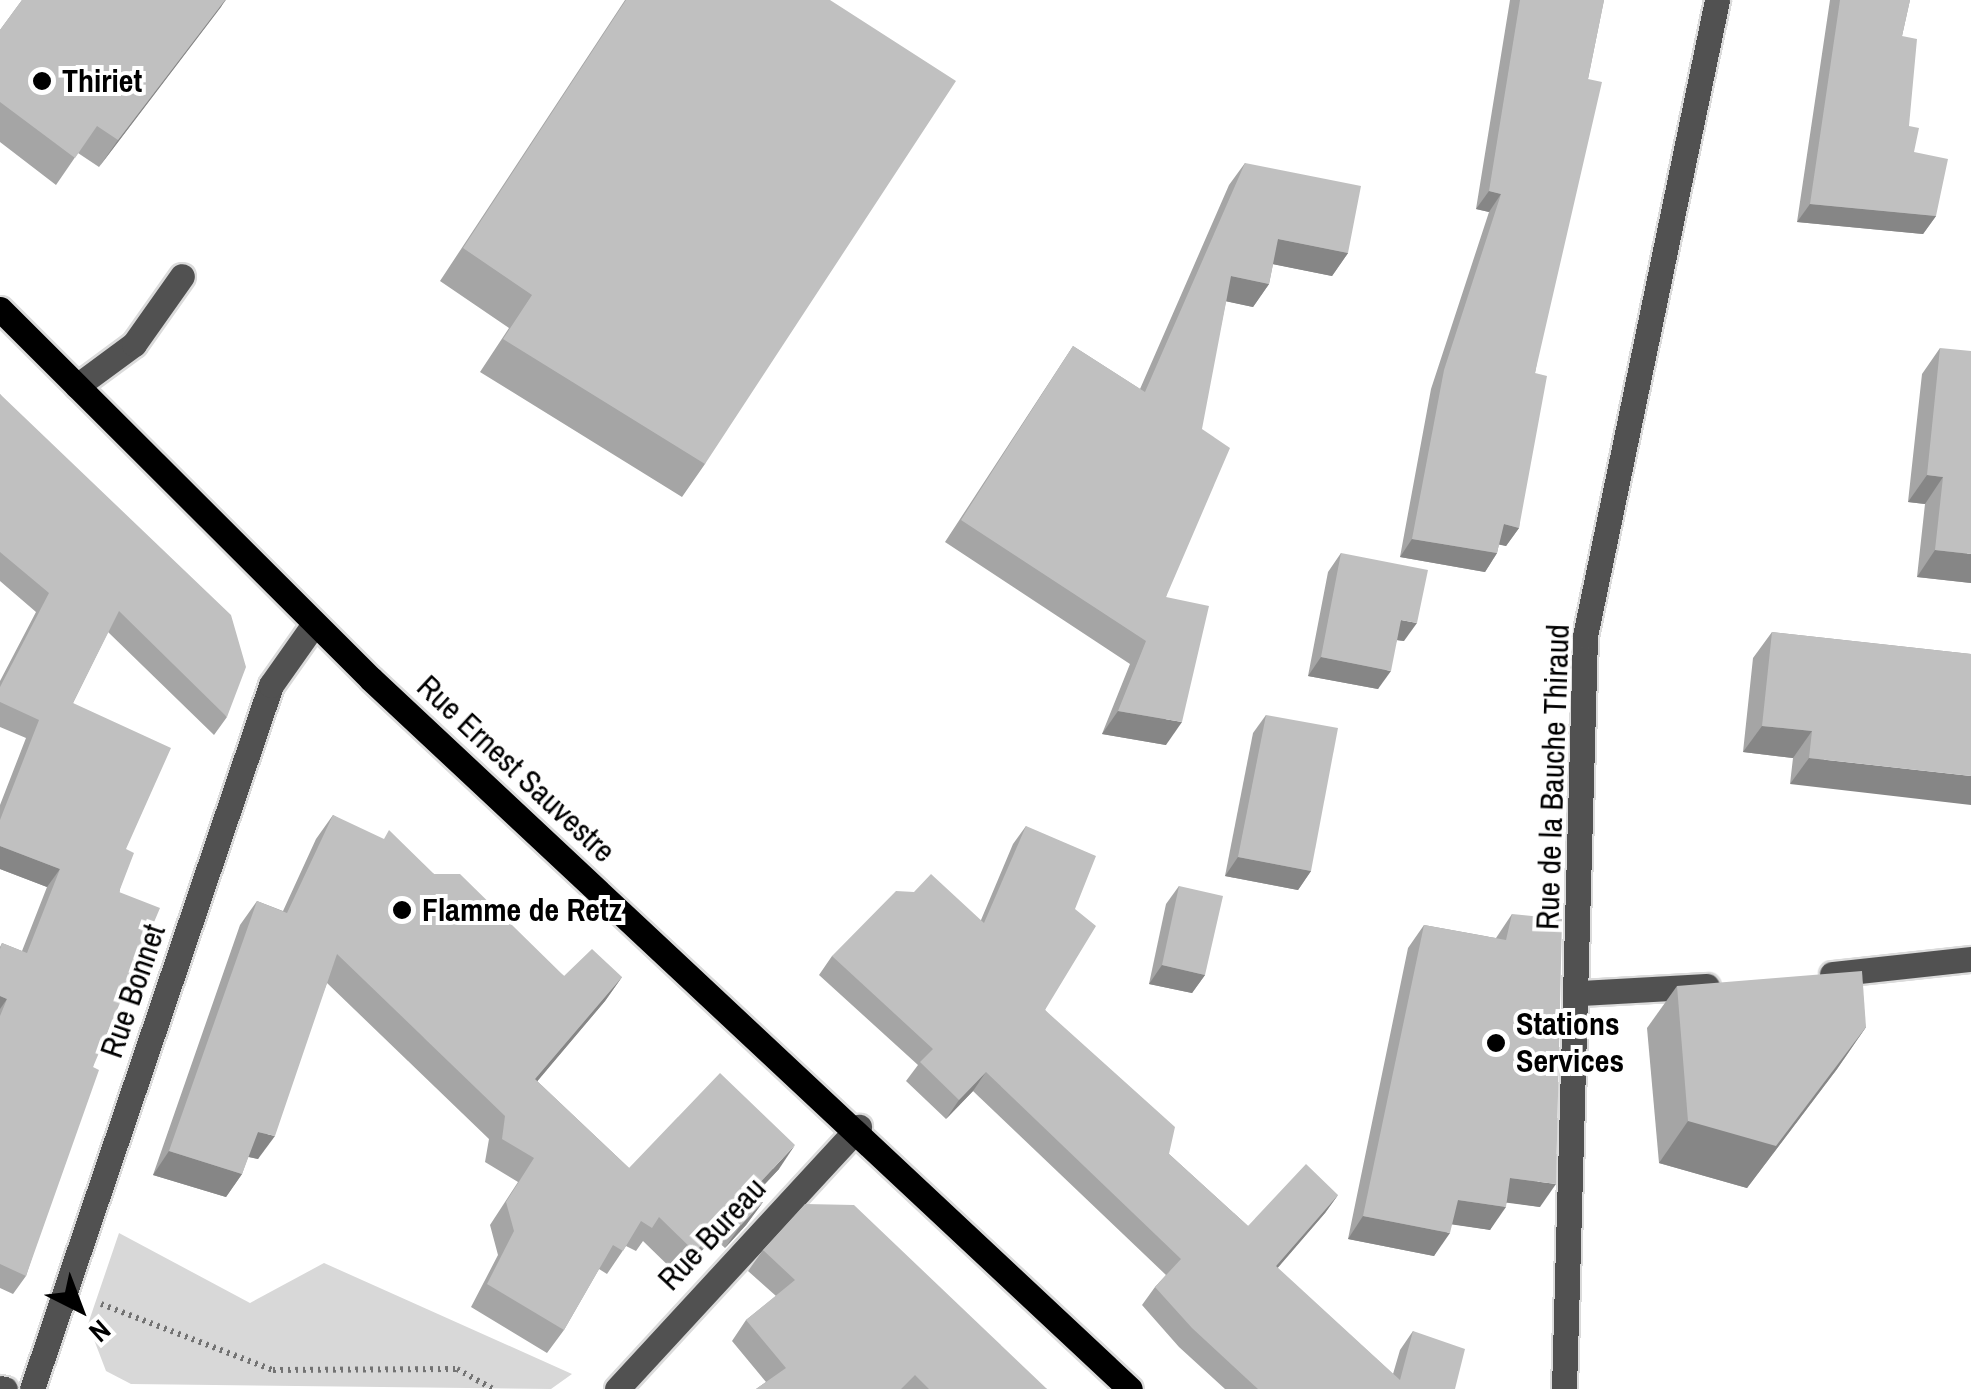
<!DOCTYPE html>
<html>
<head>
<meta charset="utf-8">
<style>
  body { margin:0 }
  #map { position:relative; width:1971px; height:1389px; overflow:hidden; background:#fff; font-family:"Archivo Narrow",sans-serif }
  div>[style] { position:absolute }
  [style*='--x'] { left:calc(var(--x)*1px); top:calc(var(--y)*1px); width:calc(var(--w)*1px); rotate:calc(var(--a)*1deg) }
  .green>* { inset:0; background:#d8d8d8 }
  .path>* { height:6px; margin-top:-3px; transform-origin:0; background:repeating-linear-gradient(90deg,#737373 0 2.5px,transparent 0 7.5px) }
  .roads { filter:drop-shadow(2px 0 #dbdbdb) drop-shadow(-2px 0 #dbdbdb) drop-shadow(0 2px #dbdbdb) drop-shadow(0 -2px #dbdbdb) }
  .minor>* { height:25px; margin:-12.5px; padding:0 12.5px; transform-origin:12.5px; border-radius:12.5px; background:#515151 }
  .major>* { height:25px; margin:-12.5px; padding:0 12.5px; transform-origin:12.5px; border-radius:12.5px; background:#000 }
  .wall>* { inset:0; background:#a5a5a5 }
  .shaded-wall>* { inset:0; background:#868686 }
  .building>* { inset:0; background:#c0c0c0 }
  .dots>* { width:28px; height:28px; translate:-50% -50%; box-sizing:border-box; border:5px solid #fff; border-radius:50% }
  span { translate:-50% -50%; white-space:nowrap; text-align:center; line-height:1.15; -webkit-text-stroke:8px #fff; paint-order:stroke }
  .poi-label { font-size:32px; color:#000; font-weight:700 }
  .left { translate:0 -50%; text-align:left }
  .street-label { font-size:32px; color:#000 }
  .north { position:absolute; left:30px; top:1259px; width:100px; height:100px; -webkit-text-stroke:8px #fff; paint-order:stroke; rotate:138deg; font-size:28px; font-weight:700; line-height:40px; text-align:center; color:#000 }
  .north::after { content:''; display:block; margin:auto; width:35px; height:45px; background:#000; clip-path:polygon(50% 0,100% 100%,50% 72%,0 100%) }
</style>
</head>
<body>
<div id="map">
  <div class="green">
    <i style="clip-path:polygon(119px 1233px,250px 1303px,324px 1263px,572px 1374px,551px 1389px,131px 1384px,106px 1371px,88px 1324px)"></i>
  </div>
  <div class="path">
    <i style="--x:101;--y:1304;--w:184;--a:21"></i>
    <i style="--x:273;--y:1370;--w:184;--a:-0.3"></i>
    <i style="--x:457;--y:1369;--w:41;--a:29.1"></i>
  </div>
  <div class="roads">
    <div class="minor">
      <i style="--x:77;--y:386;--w:71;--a:-36.4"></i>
      <i style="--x:134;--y:344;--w:83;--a:-54.8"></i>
      <i style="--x:1832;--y:974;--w:140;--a:-6.2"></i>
      <i style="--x:1580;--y:993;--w:127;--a:-3.2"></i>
      <i style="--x:0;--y:1388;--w:5;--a:11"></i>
      <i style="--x:32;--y:1389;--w:743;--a:-71.25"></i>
      <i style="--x:271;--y:685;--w:75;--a:-54.8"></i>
      <i style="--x:617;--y:1389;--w:357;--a:-47.3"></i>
      <i style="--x:1564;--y:1389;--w:753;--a:-88.4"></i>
      <i style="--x:1585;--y:636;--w:650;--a:-78.27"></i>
    </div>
    <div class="major">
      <i style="--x:0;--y:309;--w:524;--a:44.92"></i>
      <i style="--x:371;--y:679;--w:1039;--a:43.09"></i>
    </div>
  </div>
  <div class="wall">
    <i style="clip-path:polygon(22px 0,226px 0,99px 167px,78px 153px,56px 185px,0 142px,0 30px)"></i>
    <i style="clip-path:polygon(625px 0,830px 0,705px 464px,682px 497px,480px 372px,509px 328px,440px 281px)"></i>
    <i style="clip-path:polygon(1510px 0,1604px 0,1588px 79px,1535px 373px,1519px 528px,1506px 546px,1499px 544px,1497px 553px,1485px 572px,1400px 557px,1431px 389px,1489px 212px,1476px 209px)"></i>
    <i style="clip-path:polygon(1830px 0,1910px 0,1902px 36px,1909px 126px,1914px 152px,1936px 216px,1923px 234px,1797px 222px)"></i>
    <i style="clip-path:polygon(1245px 163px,1348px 253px,1332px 276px,1273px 264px,1269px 284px,1253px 307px,1226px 301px,1166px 597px,1166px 745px,1102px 734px,1130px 664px,945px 542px,1073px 346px,1140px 389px,1229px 185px)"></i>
    <i style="clip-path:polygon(1940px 348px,1971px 583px,1917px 577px,1925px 504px,1908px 502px,1922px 374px)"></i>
    <i style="clip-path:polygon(0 394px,227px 717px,214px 735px,108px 632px,73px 703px,126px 849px,93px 1067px,26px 1276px,13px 1294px,0 1288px,0 947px,2px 943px,22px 951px,47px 887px,0 869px,0 805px,26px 738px,0 727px,0 681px,36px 612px,0 581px)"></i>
    <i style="clip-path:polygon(1341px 553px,1404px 641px,1397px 640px,1378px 689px,1308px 676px,1328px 572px)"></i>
    <i style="clip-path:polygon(1772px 632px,1971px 654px,1790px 784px,1793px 758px,1743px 752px,1753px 658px)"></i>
    <i style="clip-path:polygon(1266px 715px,1311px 871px,1298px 890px,1225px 876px,1253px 733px)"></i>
    <i style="clip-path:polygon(333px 815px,434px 874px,564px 976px,622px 977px,605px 1001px,537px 1081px,629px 1168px,779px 1169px,748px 1202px,763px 1202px,746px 1225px,725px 1248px,714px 1238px,678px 1275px,643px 1241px,636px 1251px,626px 1246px,607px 1274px,599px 1269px,564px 1330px,547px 1353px,471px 1307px,498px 1255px,490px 1225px,518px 1182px,485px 1162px,489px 1139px,327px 983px,258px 1159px,248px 1157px,242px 1174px,226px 1197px,153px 1175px,240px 925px,257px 901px,283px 911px,316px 839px)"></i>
    <i style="clip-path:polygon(1026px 826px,1075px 909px,1045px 1010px,1169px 1154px,1248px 1226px,1338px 1195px,1325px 1213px,1277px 1268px,1393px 1374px,1400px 1350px,1413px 1331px,1455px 1389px,1225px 1389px,1179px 1347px,1142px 1305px,1155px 1287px,1166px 1275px,973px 1091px,946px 1119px,906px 1081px,918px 1065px,819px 975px,832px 956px,981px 920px,1013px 844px)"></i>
    <i style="clip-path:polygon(1179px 886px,1205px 975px,1192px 993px,1149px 984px,1166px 904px)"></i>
    <i style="clip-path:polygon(1512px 914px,1540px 1207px,1507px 1202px,1490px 1230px,1452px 1224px,1434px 1256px,1348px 1239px,1408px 948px,1424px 925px,1496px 938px)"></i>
    <i style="clip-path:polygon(1677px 986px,1866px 1027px,1837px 1069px,1747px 1188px,1659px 1163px,1647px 1028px)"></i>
    <i style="clip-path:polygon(763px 1250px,1047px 1389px,756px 1389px,766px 1382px,732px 1341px,746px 1320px,776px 1296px,748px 1271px)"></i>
  </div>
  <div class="shaded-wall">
    <i style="clip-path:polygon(225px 0,221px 7px,99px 167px,118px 140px)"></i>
    <i style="clip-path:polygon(1489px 191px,1501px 194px,1489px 212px,1476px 209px)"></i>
    <i style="clip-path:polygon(1810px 204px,1936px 216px,1923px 234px,1797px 222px)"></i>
    <i style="clip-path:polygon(1278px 239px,1348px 253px,1332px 276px,1262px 262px)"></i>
    <i style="clip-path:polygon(1231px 276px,1269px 284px,1253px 307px,1215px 299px)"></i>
    <i style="clip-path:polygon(1927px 475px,1943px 477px,1925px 504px,1908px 502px)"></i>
    <i style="clip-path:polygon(1504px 524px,1519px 528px,1506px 546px,1491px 543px)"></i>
    <i style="clip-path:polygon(1412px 539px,1497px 553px,1485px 572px,1400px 557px)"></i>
    <i style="clip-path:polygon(1935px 550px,1971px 554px,1971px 583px,1917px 577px)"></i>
    <i style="clip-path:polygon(1401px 620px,1417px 623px,1404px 641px,1388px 639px)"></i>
    <i style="clip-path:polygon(1321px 657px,1391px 671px,1378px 689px,1308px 676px)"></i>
    <i style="clip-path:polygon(1118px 711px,1182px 722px,1166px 745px,1102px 734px)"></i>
    <i style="clip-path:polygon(1762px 726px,1812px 731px,1793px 758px,1743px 752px)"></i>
    <i style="clip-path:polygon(1809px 758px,1971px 776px,1971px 805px,1790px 784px)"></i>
    <i style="clip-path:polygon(0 846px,60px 869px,47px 887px,0 869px)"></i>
    <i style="clip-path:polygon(1238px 857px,1311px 871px,1298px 890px,1225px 876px)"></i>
    <i style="clip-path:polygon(1162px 965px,1205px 975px,1192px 993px,1149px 984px)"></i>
    <i style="clip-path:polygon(622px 977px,605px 1001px,519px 1103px,535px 1079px)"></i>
    <i style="clip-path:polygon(0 996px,7px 999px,0 1009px)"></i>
    <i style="clip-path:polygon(1866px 1027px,1837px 1069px,1747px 1188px,1659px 1163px,1688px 1121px)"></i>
    <i style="clip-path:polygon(986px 1072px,973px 1091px,946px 1119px,959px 1100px)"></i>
    <i style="clip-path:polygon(258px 1132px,275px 1136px,258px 1159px,241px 1155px)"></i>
    <i style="clip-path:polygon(795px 1145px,779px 1169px,733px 1218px,742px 1202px)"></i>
    <i style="clip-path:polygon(169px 1151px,242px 1174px,226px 1197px,153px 1175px)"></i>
    <i style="clip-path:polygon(1510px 1178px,1556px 1184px,1540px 1207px,1494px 1201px)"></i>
    <i style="clip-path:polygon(1338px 1195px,1325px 1213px,1263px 1285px,1276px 1266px)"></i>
    <i style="clip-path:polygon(1458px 1200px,1506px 1207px,1490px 1230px,1442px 1223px)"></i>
    <i style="clip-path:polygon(763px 1202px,746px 1225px,725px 1248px,741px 1225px)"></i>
    <i style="clip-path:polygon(730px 1215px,714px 1238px,678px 1275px,695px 1252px)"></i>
    <i style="clip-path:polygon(1363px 1216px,1450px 1233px,1434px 1256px,1348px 1239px)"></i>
  </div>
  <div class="building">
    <i style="clip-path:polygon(22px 0,225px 0,118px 140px,97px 126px,75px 158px,0 102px,0 30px)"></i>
    <i style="clip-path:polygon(626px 0,830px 0,956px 81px,705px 464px,503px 339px,532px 295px,463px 248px)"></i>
    <i style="clip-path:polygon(1520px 0,1604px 0,1588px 79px,1602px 82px,1535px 373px,1547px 376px,1519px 528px,1504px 524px,1497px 553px,1412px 539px,1444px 370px,1501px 194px,1489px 191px)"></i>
    <i style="clip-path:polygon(1840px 0,1910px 0,1902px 36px,1917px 39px,1909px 126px,1919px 128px,1914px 152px,1948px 159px,1936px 216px,1810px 204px)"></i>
    <i style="clip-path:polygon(1245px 163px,1361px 186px,1348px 253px,1278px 239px,1269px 284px,1231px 276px,1202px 429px,1230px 448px,1166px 597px,1209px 606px,1182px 722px,1118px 711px,1146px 641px,961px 520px,1073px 346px,1145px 392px)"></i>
    <i style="clip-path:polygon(1940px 348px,1971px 351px,1971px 554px,1935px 550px,1943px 477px,1927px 475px)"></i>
    <i style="clip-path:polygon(0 394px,231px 615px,246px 667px,227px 717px,119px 611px,73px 703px,171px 748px,126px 849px,134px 853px,119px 892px,160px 908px,93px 1067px,99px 1070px,26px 1276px,0 1264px,0 1016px,7px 999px,0 996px,0 949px,2px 943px,27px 953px,60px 869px,0 846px,0 820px,39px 720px,0 702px,0 687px,49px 593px,0 552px)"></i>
    <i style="clip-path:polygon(1341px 553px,1428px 570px,1417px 623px,1401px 620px,1391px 671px,1321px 657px)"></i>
    <i style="clip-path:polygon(1772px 632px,1971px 654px,1971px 776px,1809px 758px,1812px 731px,1762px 726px)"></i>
    <i style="clip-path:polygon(1266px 715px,1338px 728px,1311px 871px,1238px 857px)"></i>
    <i style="clip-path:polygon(333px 815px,384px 839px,389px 830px,434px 874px,460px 874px,564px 976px,592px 949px,622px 977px,535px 1079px,629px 1168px,720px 1073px,795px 1145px,742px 1202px,763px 1202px,741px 1225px,730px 1215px,695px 1252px,659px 1217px,652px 1228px,641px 1221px,623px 1251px,613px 1245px,564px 1330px,487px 1284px,514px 1231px,506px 1202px,534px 1158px,502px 1139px,505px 1116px,337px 954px,275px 1136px,258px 1132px,242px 1174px,169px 1151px,257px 901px,287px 913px)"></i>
    <i style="clip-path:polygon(1026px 826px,1096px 856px,1075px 909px,1096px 926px,1045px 1010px,1175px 1127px,1169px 1154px,1248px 1226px,1306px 1164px,1338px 1195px,1276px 1266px,1400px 1380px,1413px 1331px,1465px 1349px,1455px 1389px,1258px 1389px,1192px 1328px,1155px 1287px,1181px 1259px,986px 1072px,959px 1100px,920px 1062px,933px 1049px,832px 956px,896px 891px,914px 892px,931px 874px,984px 923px)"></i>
    <i style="clip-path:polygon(1179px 886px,1223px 896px,1205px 975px,1162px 965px)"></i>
    <i style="clip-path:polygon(1512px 914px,1562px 919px,1556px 1184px,1510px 1178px,1506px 1207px,1458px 1200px,1450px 1233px,1363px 1216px,1424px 925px,1506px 940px)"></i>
    <i style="clip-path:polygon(1862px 971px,1866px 1027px,1776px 1146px,1688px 1121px,1677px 986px)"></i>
    <i style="clip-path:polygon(805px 1204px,854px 1205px,1047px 1389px,929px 1389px,915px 1375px,901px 1389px,756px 1389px,786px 1368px,746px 1320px,795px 1280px,763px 1250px)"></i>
  </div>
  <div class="dots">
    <i style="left:42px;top:81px;background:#000"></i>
    <i style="left:402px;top:910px;background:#000"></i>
    <i style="left:1496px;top:1043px;background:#000"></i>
  </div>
  <div class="poi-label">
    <span class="left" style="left:62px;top:81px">Thiriet</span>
    <span class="left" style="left:422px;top:910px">Flamme de Retz</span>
    <span class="left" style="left:1516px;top:1043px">Stations<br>Services</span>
  </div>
  <div class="street-label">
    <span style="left:516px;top:769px;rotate:43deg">Rue Ernest Sauvestre</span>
    <span style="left:1553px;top:777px;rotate:-88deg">Rue de la Bauche Thiraud</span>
    <span style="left:133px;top:991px;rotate:-71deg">Rue Bonnet</span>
    <span style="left:712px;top:1234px;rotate:-47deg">Rue Bureau</span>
  </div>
  <div class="north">N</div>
</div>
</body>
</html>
